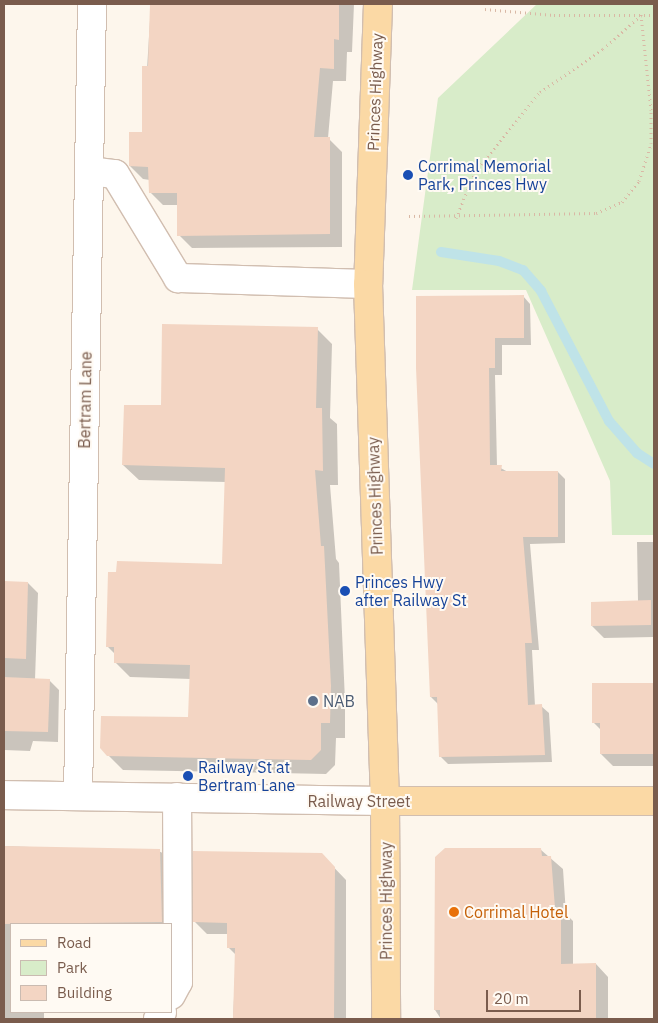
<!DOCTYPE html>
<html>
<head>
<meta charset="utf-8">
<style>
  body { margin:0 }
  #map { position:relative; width:658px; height:1023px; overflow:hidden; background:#fdf6ec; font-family:"IBM Plex Sans",sans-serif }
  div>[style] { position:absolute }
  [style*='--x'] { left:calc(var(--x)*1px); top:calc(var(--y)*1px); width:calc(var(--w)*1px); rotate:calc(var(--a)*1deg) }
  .green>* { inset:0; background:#d8ecc9 }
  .shadow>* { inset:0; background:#0003 }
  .stream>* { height:10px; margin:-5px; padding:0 5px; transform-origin:5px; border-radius:5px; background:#bfe3e8 }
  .building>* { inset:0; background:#f3d5c3 }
  .path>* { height:3px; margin-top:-1.5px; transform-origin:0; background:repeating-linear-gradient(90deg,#d9b8a5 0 1px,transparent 0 5px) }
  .roads { filter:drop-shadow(1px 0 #d1beb0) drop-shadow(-1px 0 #d1beb0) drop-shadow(0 1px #d1beb0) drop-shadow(0 -1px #d1beb0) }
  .minor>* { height:28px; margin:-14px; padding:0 14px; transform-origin:14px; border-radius:14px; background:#fff }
  .major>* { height:28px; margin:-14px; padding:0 14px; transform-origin:14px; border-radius:14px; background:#fbd9a5 }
  .dots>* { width:14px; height:14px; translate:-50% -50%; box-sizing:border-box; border:2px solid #fffaf3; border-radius:50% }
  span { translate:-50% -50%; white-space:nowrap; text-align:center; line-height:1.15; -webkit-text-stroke:4px #fffaf3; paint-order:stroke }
  .street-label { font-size:16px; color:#7a5c4d }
  .transit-label { font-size:16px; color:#164399 }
  .left { translate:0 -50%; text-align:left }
  .service-label { font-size:16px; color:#4e5e75 }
  .food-label { font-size:16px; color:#c56008 }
  .frame { position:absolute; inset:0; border:5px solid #7a5c4d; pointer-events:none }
  .legend { position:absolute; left:10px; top:923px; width:162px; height:90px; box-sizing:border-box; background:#fffaf3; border:1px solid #cabbb1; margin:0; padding:6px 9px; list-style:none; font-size:15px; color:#7a5c4d }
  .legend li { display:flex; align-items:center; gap:10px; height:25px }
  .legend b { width:25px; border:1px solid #cabbb1 }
  .scale { position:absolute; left:486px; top:990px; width:95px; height:22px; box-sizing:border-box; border:2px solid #7a5c4d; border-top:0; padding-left:6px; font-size:15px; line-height:18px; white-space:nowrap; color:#7a5c4d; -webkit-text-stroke:4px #fffaf3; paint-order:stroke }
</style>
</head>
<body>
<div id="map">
  <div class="green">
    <i style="clip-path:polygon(537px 4px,654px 4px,654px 535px,612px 535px,610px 481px,526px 290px,412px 290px,438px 98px)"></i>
  </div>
  <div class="shadow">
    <i style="clip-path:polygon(151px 4px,354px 4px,352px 52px,347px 52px,346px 81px,333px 81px,328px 138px,342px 152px,342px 247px,192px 248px,179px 235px,178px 205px,163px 205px,150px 192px,150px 180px,143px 179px,130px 166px,143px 134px)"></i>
    <i style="clip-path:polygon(523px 296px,530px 304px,531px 345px,502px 345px,502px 375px,495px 375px,497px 466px,508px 472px,558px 472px,565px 479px,565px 543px,530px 544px,539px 650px,532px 650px,535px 706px,541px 706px,549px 713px,552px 762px,448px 764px,441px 757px,438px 704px,431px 697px,417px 298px)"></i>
    <i style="clip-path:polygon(317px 329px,332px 344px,330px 418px,337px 424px,338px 485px,330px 485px,336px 559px,339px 563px,345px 701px,345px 738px,336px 738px,335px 765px,326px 774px,123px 770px,108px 755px,189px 718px,191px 679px,130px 677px,115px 662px,115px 654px,108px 647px,223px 565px,226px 482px,139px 480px,123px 465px,162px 407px)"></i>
    <i style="clip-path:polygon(637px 542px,654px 542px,654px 637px,604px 638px,592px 626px,638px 602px)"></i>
    <i style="clip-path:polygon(4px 583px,28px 583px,38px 593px,35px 680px,49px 680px,59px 690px,58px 742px,33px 741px,30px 751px,4px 750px)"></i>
    <i style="clip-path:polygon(593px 684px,654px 684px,654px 766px,613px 766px,601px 754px,601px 730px,593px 722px)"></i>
    <i style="clip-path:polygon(4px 846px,161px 852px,177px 867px,171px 924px,11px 924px,11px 1012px,44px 1012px,44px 1019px,4px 1019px)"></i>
    <i style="clip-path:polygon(541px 850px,563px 869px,566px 914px,573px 921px,573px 965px,596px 964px,608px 977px,608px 1019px,441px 1019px,435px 1010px)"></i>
    <i style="clip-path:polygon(322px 855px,346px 880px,346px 1019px,233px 1019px,236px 955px,228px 947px,228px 934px,207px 934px,195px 922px)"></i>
  </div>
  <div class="stream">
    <i style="--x:441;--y:252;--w:59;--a:8.8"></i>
    <i style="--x:499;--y:261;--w:26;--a:21"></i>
    <i style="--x:523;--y:270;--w:28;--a:49"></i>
    <i style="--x:541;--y:291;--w:147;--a:62.4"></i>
    <i style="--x:609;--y:421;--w:43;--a:48.8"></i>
    <i style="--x:637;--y:453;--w:20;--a:33"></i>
  </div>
  <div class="building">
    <i style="clip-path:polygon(150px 4px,339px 4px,339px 40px,334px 39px,334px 69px,320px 68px,314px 137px,330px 137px,330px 234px,177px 236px,177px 193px,149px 193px,148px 167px,129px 166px,129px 132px,142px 132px,142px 66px,148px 66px)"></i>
    <i style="clip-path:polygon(524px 295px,524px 338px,495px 338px,495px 368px,489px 368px,490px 465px,502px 465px,501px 471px,558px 471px,558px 537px,523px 537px,532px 643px,525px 643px,528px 705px,542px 704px,545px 755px,439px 757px,437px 697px,430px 697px,416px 368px,416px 296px)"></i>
    <i style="clip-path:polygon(162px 324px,318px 327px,316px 408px,322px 408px,323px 471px,315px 470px,321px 546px,324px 546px,331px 686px,330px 723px,321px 723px,321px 750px,311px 760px,107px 756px,100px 748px,101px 716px,188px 717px,190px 665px,114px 663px,114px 647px,106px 647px,108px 572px,116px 572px,117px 561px,222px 564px,225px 468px,122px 465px,124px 405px,161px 405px)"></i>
    <i style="clip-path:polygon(4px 581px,28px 582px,26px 659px,4px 658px)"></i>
    <i style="clip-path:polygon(651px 600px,651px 625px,591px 626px,591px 602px)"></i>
    <i style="clip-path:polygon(4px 677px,50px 679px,48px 732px,4px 731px)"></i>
    <i style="clip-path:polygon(592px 683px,654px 683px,654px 754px,600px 754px,600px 723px,592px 723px)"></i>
    <i style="clip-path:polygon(4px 846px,160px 849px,162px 922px,4px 924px)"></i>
    <i style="clip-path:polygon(445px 848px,541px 848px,542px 856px,551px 856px,555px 908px,561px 908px,561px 964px,596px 963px,596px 1019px,440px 1019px,440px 1010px,434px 1010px,435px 857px)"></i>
    <i style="clip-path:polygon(193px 851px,322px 853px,335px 867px,334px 1019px,233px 1019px,235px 948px,227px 948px,227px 923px,193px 922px)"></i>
  </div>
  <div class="path">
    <i style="--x:485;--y:9;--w:69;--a:5"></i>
    <i style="--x:554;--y:15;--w:100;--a:0"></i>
    <i style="--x:409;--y:216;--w:187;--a:-0.9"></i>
    <i style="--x:596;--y:213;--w:28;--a:-23"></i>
    <i style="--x:622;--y:202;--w:27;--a:-51"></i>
    <i style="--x:639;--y:181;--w:40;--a:-72"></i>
    <i style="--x:651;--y:143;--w:33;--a:-90"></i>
    <i style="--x:651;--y:110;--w:96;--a:-96"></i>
    <i style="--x:456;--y:218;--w:50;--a:-67.6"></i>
    <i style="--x:475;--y:172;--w:103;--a:-50.9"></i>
    <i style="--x:540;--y:92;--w:76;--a:-34.3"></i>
    <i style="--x:603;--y:49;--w:51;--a:-41.8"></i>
  </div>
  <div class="roads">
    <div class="minor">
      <i style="--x:89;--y:171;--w:26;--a:7"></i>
      <i style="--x:115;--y:174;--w:122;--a:58.8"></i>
      <i style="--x:178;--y:278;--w:190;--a:1.8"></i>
      <i style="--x:4;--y:795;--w:381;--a:0.9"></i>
      <i style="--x:78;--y:796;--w:792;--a:-88.99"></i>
      <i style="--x:171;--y:995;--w:15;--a:-62"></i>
      <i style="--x:178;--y:982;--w:185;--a:-90.3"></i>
      <i style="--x:158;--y:1019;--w:8;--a:-60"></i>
    </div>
    <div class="major">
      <i style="--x:378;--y:4;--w:280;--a:92"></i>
      <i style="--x:368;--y:284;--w:517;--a:88.12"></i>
      <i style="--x:385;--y:801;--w:218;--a:89.7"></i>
      <i style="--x:385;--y:801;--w:269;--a:0"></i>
    </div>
  </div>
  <div class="dots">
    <i style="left:408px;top:175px;background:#1a4fb4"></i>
    <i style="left:345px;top:591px;background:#1a4fb4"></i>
    <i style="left:313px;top:701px;background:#5c6f8a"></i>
    <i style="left:188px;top:776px;background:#1a4fb4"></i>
    <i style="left:454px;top:912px;background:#e8710a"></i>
  </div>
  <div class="street-label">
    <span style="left:375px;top:92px;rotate:-88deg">Princes Highway</span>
    <span style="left:85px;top:400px;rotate:-89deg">Bertram Lane</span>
    <span style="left:375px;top:496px;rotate:-92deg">Princes Highway</span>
    <span style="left:359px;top:801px">Railway Street</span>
    <span style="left:386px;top:901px;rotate:-90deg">Princes Highway</span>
  </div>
  <div class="transit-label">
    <span class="left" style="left:418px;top:175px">Corrimal Memorial<br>Park, Princes Hwy</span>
    <span class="left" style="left:355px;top:591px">Princes Hwy<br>after Railway St</span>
    <span class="left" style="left:198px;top:776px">Railway St at<br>Bertram Lane</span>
  </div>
  <div class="service-label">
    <span class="left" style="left:323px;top:701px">NAB</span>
  </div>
  <div class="food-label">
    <span class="left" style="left:464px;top:912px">Corrimal Hotel</span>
  </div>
  <div class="frame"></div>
  <ul class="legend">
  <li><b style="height:6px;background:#fbd9a5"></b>Road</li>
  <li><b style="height:14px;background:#d8ecc9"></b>Park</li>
  <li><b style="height:14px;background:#f3d5c3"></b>Building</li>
  </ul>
  <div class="scale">20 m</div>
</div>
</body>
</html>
